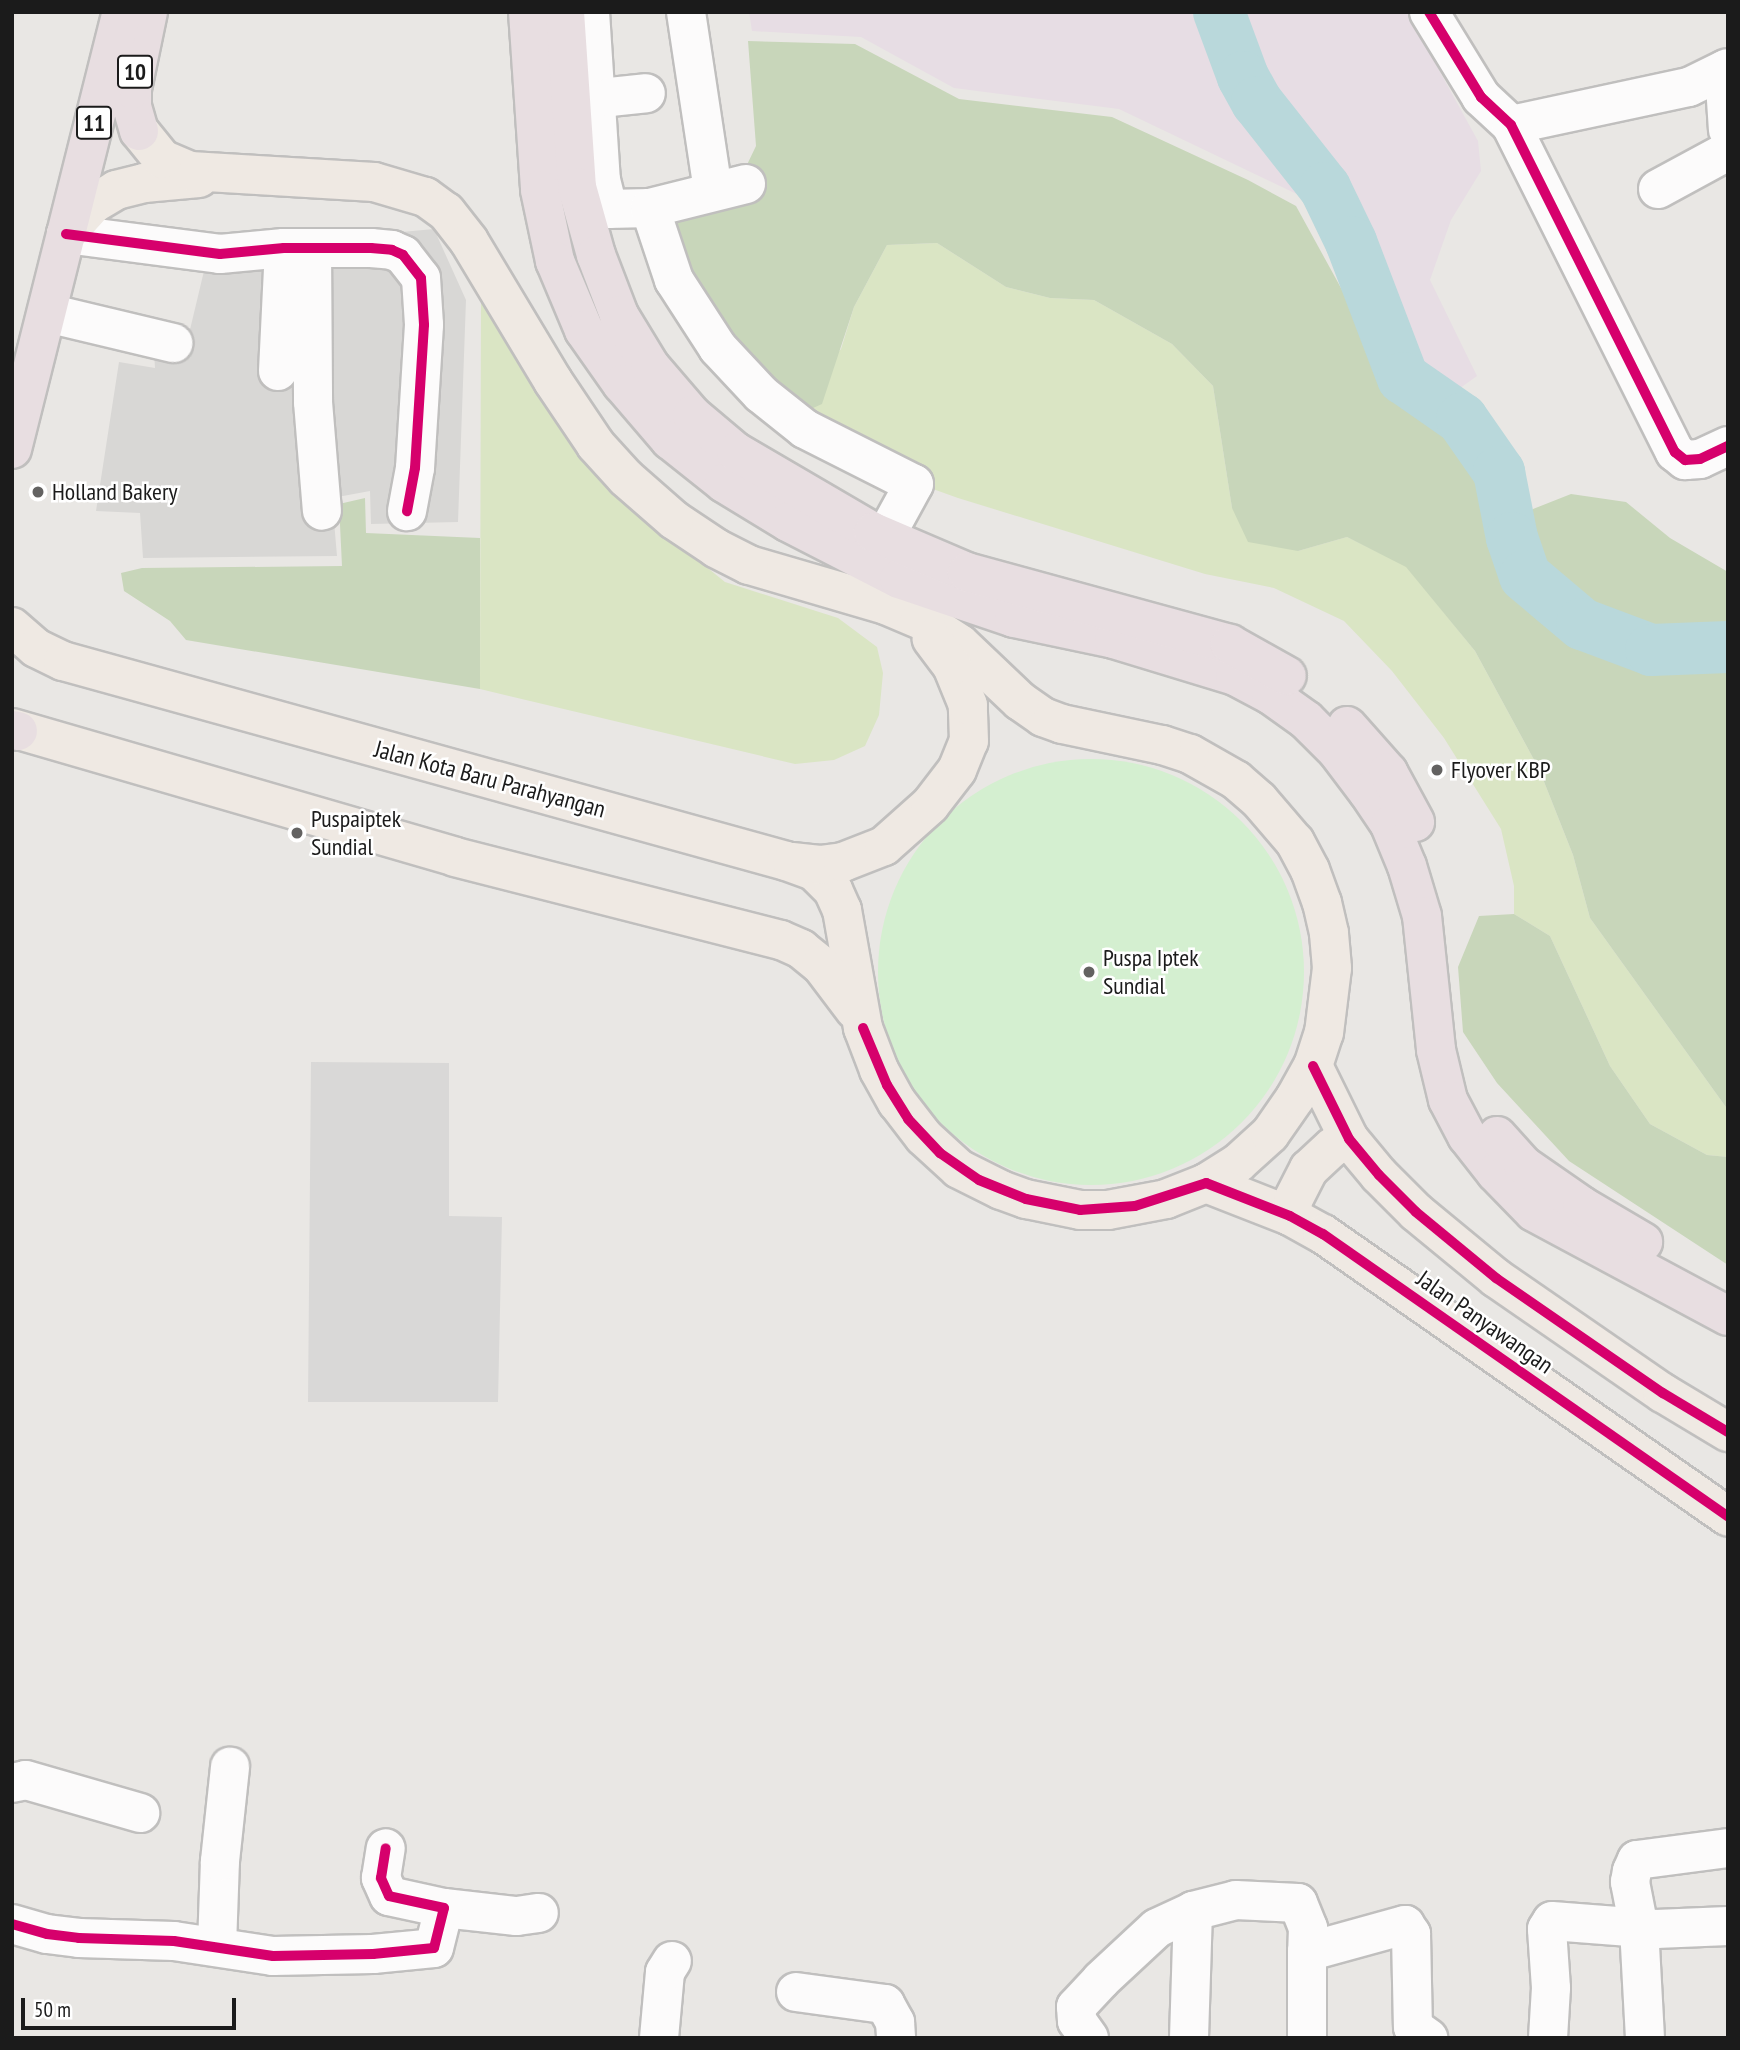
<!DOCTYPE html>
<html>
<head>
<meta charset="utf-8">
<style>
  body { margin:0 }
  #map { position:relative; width:1740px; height:2050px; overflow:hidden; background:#e9e7e4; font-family:"PT Sans Narrow",sans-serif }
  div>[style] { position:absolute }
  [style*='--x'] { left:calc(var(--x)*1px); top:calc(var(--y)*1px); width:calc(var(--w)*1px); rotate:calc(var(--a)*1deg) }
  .residential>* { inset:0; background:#d8d7d5 }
  .industrial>* { inset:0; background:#e7dde4 }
  .grass>* { inset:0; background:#dae5c4 }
  .forest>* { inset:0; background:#c8d6ba }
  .park>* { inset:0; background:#d4efd0 }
  .round { border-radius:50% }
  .parking>* { inset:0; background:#d9d8d7 }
  .river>* { height:52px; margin:-26px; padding:0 26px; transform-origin:26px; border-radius:26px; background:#b9d8db }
  .roads { filter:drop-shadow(2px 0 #c0bfbe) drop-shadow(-2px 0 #c0bfbe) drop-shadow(0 2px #c0bfbe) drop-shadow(0 -2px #c0bfbe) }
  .minor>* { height:38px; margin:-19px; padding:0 19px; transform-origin:19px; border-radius:19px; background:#fcfbfb }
  .major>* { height:38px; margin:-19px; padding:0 19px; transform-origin:19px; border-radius:19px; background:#efe9e3 }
  .highway>* { height:38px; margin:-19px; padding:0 19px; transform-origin:19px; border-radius:19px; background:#e8dee1 }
  .cycleway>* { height:10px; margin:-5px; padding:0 5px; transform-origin:5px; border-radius:5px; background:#d6006c }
  .dots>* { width:19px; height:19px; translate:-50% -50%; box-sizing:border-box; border:4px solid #fff; border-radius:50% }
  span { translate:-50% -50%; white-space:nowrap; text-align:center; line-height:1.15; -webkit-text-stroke:5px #fff; paint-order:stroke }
  .shield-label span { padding:2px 5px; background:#fff; border:2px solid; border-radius:5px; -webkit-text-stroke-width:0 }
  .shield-label { font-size:23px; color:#1b1b1b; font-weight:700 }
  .poi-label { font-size:24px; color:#1b1b1b }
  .left { translate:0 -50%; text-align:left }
  .street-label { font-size:24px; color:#1b1b1b }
  .frame { position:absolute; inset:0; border:14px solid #1b1b1b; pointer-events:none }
  .scale { position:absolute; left:21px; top:1998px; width:215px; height:32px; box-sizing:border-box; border:4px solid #1b1b1b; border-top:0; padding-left:9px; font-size:21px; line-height:24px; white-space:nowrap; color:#1b1b1b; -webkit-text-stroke:5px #fff; paint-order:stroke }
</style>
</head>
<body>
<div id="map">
  <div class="residential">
    <i style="clip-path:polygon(434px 229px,466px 300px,458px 522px,371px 524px,370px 491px,332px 498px,337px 556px,143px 558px,140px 513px,96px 511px,119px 362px,155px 368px,153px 335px,188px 338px,209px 250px)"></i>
  </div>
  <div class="industrial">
    <i style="clip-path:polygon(749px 12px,1407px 12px,1478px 141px,1481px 171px,1451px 220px,1430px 280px,1477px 376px,1449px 396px,1372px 318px,1345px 276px,1305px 198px,1119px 109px,954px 88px,861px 37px,752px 31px)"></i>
  </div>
  <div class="grass">
    <i style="clip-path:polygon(937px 243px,1006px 287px,1050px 298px,1094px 300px,1172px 344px,1213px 386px,1232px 508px,1298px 551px,1347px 537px,1406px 566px,1475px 651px,1539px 769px,1573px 855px,1590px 918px,1728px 1110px,1728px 1157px,1707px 1155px,1650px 1124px,1610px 1066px,1550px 936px,1514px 914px,1514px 886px,1501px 829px,1444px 738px,1392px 671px,1344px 621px,1274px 588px,1205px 574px,958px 498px,824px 450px,775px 425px,841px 349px,854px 307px,887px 245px)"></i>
    <i style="clip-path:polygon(481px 297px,641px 514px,725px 582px,838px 618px,877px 647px,883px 673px,879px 715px,865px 746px,834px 760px,795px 764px,480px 689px)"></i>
  </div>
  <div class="forest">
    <i style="clip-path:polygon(748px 41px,855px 44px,959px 99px,1112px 117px,1248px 180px,1296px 206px,1358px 319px,1376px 341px,1402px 393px,1450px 427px,1482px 473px,1503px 539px,1533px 509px,1571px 494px,1626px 502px,1670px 538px,1728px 572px,1728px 1110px,1590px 918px,1573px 855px,1539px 769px,1475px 651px,1406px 567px,1347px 537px,1298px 551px,1248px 542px,1232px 508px,1213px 386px,1172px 344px,1094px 300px,1050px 298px,1006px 287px,937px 243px,887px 245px,854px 307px,822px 404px,775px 425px,644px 234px,744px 171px,756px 146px)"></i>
    <i style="clip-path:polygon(365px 498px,366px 533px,480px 538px,480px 689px,186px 640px,170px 621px,124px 591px,121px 573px,142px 568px,342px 566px,339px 504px)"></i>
    <i style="clip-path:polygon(1514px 914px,1550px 936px,1610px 1066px,1650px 1124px,1707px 1155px,1728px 1157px,1728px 1265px,1569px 1161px,1497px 1083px,1463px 1032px,1458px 967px,1479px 916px)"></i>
  </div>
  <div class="park">
    <i class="round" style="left:878px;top:759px;width:426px;height:426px"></i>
  </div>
  <div class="parking">
    <i style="clip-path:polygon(311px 1062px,449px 1063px,449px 1216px,502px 1217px,498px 1402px,308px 1402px)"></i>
  </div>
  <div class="river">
    <i style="--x:1219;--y:12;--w:69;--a:69.7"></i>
    <i style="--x:1243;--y:77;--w:29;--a:61"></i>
    <i style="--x:1257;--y:102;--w:110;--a:51.7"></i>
    <i style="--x:1325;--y:188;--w:60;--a:64.3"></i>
    <i style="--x:1351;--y:242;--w:146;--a:69.1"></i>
    <i style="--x:1403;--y:378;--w:72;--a:34.8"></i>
    <i style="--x:1462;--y:419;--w:65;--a:55.1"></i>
    <i style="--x:1499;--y:472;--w:67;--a:78.9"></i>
    <i style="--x:1512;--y:538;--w:40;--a:71.1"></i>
    <i style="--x:1525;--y:576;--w:75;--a:40.1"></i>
    <i style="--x:1582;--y:624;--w:74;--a:20.6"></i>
    <i style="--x:1651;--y:650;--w:77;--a:-2.2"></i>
  </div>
  <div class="roads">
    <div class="minor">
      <i style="--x:590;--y:12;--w:168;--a:86.3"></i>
      <i style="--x:601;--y:180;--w:30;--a:76"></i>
      <i style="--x:608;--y:209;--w:42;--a:-1.4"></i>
      <i style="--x:650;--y:208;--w:99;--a:-14"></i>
      <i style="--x:686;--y:12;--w:180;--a:81.4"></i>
      <i style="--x:1429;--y:12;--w:100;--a:58.5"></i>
      <i style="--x:1481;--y:97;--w:41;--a:43"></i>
      <i style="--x:1511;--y:125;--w:366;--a:63.4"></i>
      <i style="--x:1675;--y:452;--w:13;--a:39"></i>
      <i style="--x:1685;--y:460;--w:15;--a:-4"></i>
      <i style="--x:1700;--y:459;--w:31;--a:-25"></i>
      <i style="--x:1724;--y:70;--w:60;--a:86.2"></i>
      <i style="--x:596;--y:103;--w:15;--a:-23"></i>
      <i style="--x:610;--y:97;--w:36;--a:-6"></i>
      <i style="--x:1511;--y:125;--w:182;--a:-12.1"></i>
      <i style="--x:1689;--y:87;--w:43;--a:-26"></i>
      <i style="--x:1658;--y:189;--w:80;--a:-28.5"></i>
      <i style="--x:650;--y:208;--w:76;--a:71.6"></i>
      <i style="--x:674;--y:280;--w:81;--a:57.1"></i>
      <i style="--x:718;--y:348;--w:63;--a:46.9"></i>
      <i style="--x:761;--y:394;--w:56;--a:38.5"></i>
      <i style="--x:805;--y:429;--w:122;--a:26.8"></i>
      <i style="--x:914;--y:484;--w:60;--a:118.7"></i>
      <i style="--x:66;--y:234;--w:155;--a:7.4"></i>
      <i style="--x:220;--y:254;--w:64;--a:-5.4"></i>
      <i style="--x:284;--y:248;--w:87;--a:0"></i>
      <i style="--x:371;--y:248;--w:21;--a:5"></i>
      <i style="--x:392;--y:250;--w:12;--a:24"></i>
      <i style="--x:403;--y:255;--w:29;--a:52"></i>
      <i style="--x:421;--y:278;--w:47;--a:86.3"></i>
      <i style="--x:424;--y:325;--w:143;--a:93.6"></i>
      <i style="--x:415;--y:468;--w:44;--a:100.5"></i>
      <i style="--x:312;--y:250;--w:152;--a:89.6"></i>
      <i style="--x:313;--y:402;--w:109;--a:85.3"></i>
      <i style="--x:47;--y:313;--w:130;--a:13.4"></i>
      <i style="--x:278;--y:371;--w:123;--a:-87.2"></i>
      <i style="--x:12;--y:1783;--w:14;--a:-12"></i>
      <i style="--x:26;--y:1780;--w:119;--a:16.1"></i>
      <i style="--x:444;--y:1908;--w:73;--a:6.3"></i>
      <i style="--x:517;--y:1916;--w:22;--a:-8"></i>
      <i style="--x:12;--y:1924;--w:36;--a:16"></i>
      <i style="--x:47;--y:1934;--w:32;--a:7"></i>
      <i style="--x:79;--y:1938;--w:95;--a:1.8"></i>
      <i style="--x:174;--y:1941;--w:100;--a:8.6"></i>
      <i style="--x:273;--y:1956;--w:100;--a:-1.1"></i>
      <i style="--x:373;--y:1954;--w:61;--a:-5.6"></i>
      <i style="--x:434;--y:1948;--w:41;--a:-76"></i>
      <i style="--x:444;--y:1908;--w:56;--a:-167.7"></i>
      <i style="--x:389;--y:1896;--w:20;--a:-114"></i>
      <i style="--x:381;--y:1878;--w:30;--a:-81"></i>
      <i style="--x:217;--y:1946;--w:85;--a:-88"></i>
      <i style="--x:220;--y:1861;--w:95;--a:-83.9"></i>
      <i style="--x:796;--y:1992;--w:90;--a:7.7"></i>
      <i style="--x:885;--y:2004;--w:21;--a:61"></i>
      <i style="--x:895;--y:2022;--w:16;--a:86"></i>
      <i style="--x:659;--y:2038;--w:66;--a:-84.8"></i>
      <i style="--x:665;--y:1972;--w:13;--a:-58"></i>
      <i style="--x:1089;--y:2038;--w:21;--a:-125"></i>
      <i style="--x:1077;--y:2021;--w:14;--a:-94"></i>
      <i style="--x:1076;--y:2007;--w:37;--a:-47"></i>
      <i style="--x:1101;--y:1980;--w:76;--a:-42.9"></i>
      <i style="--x:1157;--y:1928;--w:40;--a:-25"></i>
      <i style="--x:1193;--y:1911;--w:44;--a:-14.3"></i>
      <i style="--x:1236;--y:1900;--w:62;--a:2.8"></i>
      <i style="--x:1298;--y:1903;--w:27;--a:68"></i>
      <i style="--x:1308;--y:1928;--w:24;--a:92"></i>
      <i style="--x:1189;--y:2038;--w:127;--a:-88.2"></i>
      <i style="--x:1307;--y:2038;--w:86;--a:-90"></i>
      <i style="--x:1307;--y:1952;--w:102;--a:-15.4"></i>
      <i style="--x:1405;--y:1925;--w:11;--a:56"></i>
      <i style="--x:1411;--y:1934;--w:93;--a:88.8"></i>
      <i style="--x:1413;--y:2027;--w:19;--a:36"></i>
      <i style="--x:1548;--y:2038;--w:50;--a:-86.6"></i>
      <i style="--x:1551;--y:1988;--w:59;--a:-93.9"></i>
      <i style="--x:1547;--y:1929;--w:9;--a:-58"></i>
      <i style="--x:1552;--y:1921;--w:104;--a:4.4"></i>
      <i style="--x:1656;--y:1929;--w:72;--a:-2.4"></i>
      <i style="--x:1645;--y:2038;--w:110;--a:-93.1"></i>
      <i style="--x:1639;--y:1928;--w:47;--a:-101.1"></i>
      <i style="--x:1630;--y:1882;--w:11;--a:-80"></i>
      <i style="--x:1632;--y:1871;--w:12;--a:-66"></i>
      <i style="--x:1637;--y:1860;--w:92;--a:-7.5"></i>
    </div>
    <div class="major">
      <i style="--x:66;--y:234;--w:40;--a:-48"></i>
      <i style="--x:93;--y:204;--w:27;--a:-31"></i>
      <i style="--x:116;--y:190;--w:29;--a:-14"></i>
      <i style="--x:144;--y:183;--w:55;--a:-5.2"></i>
      <i style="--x:12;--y:627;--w:32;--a:41"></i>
      <i style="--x:36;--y:648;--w:30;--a:26"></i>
      <i style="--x:63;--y:661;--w:750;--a:15.46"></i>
      <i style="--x:786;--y:861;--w:30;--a:20"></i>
      <i style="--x:814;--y:871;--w:27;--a:45"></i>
      <i style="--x:833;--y:890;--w:22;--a:66"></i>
      <i style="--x:842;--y:910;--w:120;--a:79.9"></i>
      <i style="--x:863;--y:1028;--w:45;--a:69.1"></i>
      <i style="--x:879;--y:1070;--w:37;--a:61"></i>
      <i style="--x:897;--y:1102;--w:44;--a:52.4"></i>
      <i style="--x:924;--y:1137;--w:47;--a:42.4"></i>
      <i style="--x:959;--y:1169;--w:47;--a:26.6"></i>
      <i style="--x:1001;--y:1190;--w:27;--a:20"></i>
      <i style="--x:1026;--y:1199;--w:55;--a:11.5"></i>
      <i style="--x:1080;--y:1210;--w:28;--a:0"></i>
      <i style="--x:1108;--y:1210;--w:59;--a:-10.7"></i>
      <i style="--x:1166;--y:1199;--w:43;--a:-21.8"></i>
      <i style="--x:1206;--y:1183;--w:38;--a:-32"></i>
      <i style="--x:1238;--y:1163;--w:43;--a:-42.2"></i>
      <i style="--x:1270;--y:1134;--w:44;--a:-55.2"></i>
      <i style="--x:1295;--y:1098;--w:37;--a:-61"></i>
      <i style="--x:1313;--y:1066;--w:35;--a:-72"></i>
      <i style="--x:1324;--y:1033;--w:65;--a:-83"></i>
      <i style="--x:1332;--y:968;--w:35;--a:-95"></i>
      <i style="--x:1329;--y:933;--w:31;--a:-103"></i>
      <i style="--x:1322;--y:903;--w:35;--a:-110"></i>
      <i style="--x:1310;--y:870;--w:32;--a:-118"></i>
      <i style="--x:1295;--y:842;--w:55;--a:-130.6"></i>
      <i style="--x:1259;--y:800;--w:30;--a:-139"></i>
      <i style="--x:1236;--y:780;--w:53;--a:-150.5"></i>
      <i style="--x:1190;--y:754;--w:29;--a:-162"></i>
      <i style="--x:1162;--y:745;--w:102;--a:-168.1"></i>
      <i style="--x:1062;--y:724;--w:20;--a:-160"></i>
      <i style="--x:1043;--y:717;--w:28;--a:-145"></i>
      <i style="--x:1020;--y:701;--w:83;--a:-136.5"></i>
      <i style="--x:960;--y:644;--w:40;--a:-147.1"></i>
      <i style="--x:926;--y:622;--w:43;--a:-157"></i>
      <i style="--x:886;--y:605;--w:143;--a:-163.7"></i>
      <i style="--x:749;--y:565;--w:37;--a:-153"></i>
      <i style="--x:716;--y:548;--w:50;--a:-146.3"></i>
      <i style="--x:674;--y:520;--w:64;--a:-138.8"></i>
      <i style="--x:626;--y:478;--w:45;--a:-132.3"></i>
      <i style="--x:596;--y:445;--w:77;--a:-123.9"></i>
      <i style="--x:553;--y:381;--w:163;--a:-121"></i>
      <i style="--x:469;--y:241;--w:37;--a:-128"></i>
      <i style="--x:446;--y:212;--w:26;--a:-144"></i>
      <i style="--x:425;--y:197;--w:53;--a:-163.6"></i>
      <i style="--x:374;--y:182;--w:184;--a:-176.6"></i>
      <i style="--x:190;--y:171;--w:30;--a:-157"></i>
      <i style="--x:162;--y:159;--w:36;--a:-129"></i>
      <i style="--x:12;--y:728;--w:461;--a:16.2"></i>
      <i style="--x:455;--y:857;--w:336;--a:14.3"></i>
      <i style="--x:781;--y:940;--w:22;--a:24"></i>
      <i style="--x:801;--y:949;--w:26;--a:39"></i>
      <i style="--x:821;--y:965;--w:56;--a:52.9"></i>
      <i style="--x:792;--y:862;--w:28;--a:6"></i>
      <i style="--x:820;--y:865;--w:23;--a:-7"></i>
      <i style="--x:843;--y:862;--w:44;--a:-21.3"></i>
      <i style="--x:884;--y:846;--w:62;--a:-41.7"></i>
      <i style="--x:930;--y:805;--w:44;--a:-52.4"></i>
      <i style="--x:957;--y:770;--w:31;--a:-68"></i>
      <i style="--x:969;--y:741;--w:36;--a:-92"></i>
      <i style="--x:968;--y:705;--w:42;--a:-112.3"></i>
      <i style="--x:952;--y:666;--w:34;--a:-127"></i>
      <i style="--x:1313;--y:1066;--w:81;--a:63.7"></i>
      <i style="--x:1349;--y:1139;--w:47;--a:50.2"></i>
      <i style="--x:1379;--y:1175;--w:52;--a:45"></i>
      <i style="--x:1416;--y:1212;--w:104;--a:39.5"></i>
      <i style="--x:1496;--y:1278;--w:203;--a:34.6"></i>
      <i style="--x:1663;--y:1393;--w:76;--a:31"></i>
      <i style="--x:1206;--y:1183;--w:90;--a:21.4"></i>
      <i style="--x:1290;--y:1216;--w:38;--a:29"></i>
      <i style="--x:1323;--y:1234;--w:494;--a:34.9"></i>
      <i style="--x:1290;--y:1216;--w:16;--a:-79"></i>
      <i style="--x:1293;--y:1200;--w:35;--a:-63"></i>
      <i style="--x:1309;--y:1169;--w:33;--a:-43"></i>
      <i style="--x:1333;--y:1147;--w:18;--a:-27"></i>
    </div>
    <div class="highway">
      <i style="--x:528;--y:12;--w:178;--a:86.1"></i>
      <i style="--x:540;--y:190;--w:73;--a:78.1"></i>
      <i style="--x:555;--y:261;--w:75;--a:67.2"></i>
      <i style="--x:584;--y:330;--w:66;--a:54.9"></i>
      <i style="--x:622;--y:384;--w:74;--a:49.4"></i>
      <i style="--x:670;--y:440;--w:69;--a:38.5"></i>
      <i style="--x:724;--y:483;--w:75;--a:31.4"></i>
      <i style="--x:788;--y:522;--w:125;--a:27.2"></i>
      <i style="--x:899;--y:579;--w:121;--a:18.7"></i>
      <i style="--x:1014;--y:618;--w:102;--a:11.9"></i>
      <i style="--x:1114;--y:639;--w:127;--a:17"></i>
      <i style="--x:1235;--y:676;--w:41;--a:27.8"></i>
      <i style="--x:1271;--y:695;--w:43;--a:35.5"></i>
      <i style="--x:1306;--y:720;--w:44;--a:45"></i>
      <i style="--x:1337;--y:751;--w:51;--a:52.9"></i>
      <i style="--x:1368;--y:792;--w:40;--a:56"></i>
      <i style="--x:1390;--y:825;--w:44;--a:67.5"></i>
      <i style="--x:1407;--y:866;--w:52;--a:73.3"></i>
      <i style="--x:1422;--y:916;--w:135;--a:84"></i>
      <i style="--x:1436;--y:1050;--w:51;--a:76.5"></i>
      <i style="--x:1448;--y:1100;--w:41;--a:62.2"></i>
      <i style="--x:1467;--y:1136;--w:47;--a:51.9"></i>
      <i style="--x:1496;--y:1173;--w:54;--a:45.7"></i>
      <i style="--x:1534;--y:1212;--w:220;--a:28.2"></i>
      <i style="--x:565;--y:12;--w:175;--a:86.1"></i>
      <i style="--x:577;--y:187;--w:71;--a:74.4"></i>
      <i style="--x:596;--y:255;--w:64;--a:69"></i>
      <i style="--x:619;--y:315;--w:60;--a:58.7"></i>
      <i style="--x:650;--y:366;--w:65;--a:49.4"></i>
      <i style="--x:692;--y:415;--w:57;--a:40.1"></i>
      <i style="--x:736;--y:452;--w:159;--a:30.3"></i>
      <i style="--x:873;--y:532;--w:102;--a:23.1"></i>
      <i style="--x:967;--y:572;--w:273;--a:15.3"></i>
      <i style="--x:1230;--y:644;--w:65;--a:29.3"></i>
      <i style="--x:139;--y:131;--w:26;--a:-106"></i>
      <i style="--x:132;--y:106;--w:17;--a:-90"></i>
      <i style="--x:132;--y:89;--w:79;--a:-78.3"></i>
      <i style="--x:12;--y:449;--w:451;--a:-75.9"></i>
      <i style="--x:1347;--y:726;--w:62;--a:48.3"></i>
      <i style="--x:1388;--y:772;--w:57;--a:61.6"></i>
      <i style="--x:12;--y:730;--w:6;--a:9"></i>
      <i style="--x:1497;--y:1136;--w:39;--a:48"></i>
      <i style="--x:1523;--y:1165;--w:72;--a:34.8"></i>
      <i style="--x:1582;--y:1206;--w:71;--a:30.5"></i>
    </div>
  </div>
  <div class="cycleway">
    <i style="--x:1429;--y:12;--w:100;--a:58.5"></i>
    <i style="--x:1481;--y:97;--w:41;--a:43"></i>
    <i style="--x:1511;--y:125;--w:366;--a:63.4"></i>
    <i style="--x:1675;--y:452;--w:13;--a:39"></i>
    <i style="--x:1685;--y:460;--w:15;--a:-4"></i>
    <i style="--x:1700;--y:459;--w:31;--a:-25"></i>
    <i style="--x:66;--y:234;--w:155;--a:7.4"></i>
    <i style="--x:220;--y:254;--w:64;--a:-5.4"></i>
    <i style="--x:284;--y:248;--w:87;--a:0"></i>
    <i style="--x:371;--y:248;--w:21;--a:5"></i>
    <i style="--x:392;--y:250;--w:12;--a:24"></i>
    <i style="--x:403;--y:255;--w:29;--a:52"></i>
    <i style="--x:421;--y:278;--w:47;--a:86.3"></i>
    <i style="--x:424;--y:325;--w:143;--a:93.6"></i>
    <i style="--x:415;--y:468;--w:44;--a:100.5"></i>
    <i style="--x:863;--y:1028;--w:62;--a:67.2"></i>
    <i style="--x:887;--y:1085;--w:40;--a:58"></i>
    <i style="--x:908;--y:1119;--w:47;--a:46.7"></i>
    <i style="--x:940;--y:1153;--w:47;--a:34.7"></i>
    <i style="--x:979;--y:1180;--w:51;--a:22"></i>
    <i style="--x:1026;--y:1199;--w:55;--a:11.5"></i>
    <i style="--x:1080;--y:1210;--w:55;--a:-4.2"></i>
    <i style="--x:1135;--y:1206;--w:75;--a:-17.9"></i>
    <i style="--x:1206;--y:1183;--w:90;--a:21.4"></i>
    <i style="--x:1290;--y:1216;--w:38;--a:29"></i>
    <i style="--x:1323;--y:1234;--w:494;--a:34.9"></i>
    <i style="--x:1313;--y:1066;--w:81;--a:63.7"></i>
    <i style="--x:1349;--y:1139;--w:47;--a:50.2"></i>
    <i style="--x:1379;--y:1175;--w:52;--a:45"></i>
    <i style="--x:1416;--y:1212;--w:104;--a:39.5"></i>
    <i style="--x:1496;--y:1278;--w:203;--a:34.6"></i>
    <i style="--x:1663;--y:1393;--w:76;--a:31"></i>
    <i style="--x:12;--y:1924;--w:36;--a:16"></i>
    <i style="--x:47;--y:1934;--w:32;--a:7"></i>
    <i style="--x:79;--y:1938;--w:95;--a:1.8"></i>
    <i style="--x:174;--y:1941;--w:100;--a:8.6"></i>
    <i style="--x:273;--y:1956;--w:100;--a:-1.1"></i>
    <i style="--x:373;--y:1954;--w:61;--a:-5.6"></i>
    <i style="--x:434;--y:1948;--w:41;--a:-76"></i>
    <i style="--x:444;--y:1908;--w:56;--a:-167.7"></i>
    <i style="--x:389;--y:1896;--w:20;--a:-114"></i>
    <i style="--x:381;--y:1878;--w:30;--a:-81"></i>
  </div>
  <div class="dots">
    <i style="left:38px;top:492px;background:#636261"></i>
    <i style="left:1437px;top:770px;background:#636261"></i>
    <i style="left:297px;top:833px;background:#636261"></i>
    <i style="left:1089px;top:972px;background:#636261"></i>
  </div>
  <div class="shield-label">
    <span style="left:135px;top:72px">10</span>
    <span style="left:94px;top:123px">11</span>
  </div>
  <div class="poi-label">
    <span class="left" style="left:52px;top:492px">Holland Bakery</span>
    <span class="left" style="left:1451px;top:770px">Flyover KBP</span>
    <span class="left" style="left:311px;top:833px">Puspaiptek<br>Sundial</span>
    <span class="left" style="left:1103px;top:972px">Puspa Iptek<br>Sundial</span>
  </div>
  <div class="street-label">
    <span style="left:490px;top:779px;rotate:15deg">Jalan Kota Baru Parahyangan</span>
    <span style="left:1485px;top:1322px;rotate:35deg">Jalan Panyawangan</span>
  </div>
  <div class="frame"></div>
  <div class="scale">50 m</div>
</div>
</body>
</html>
